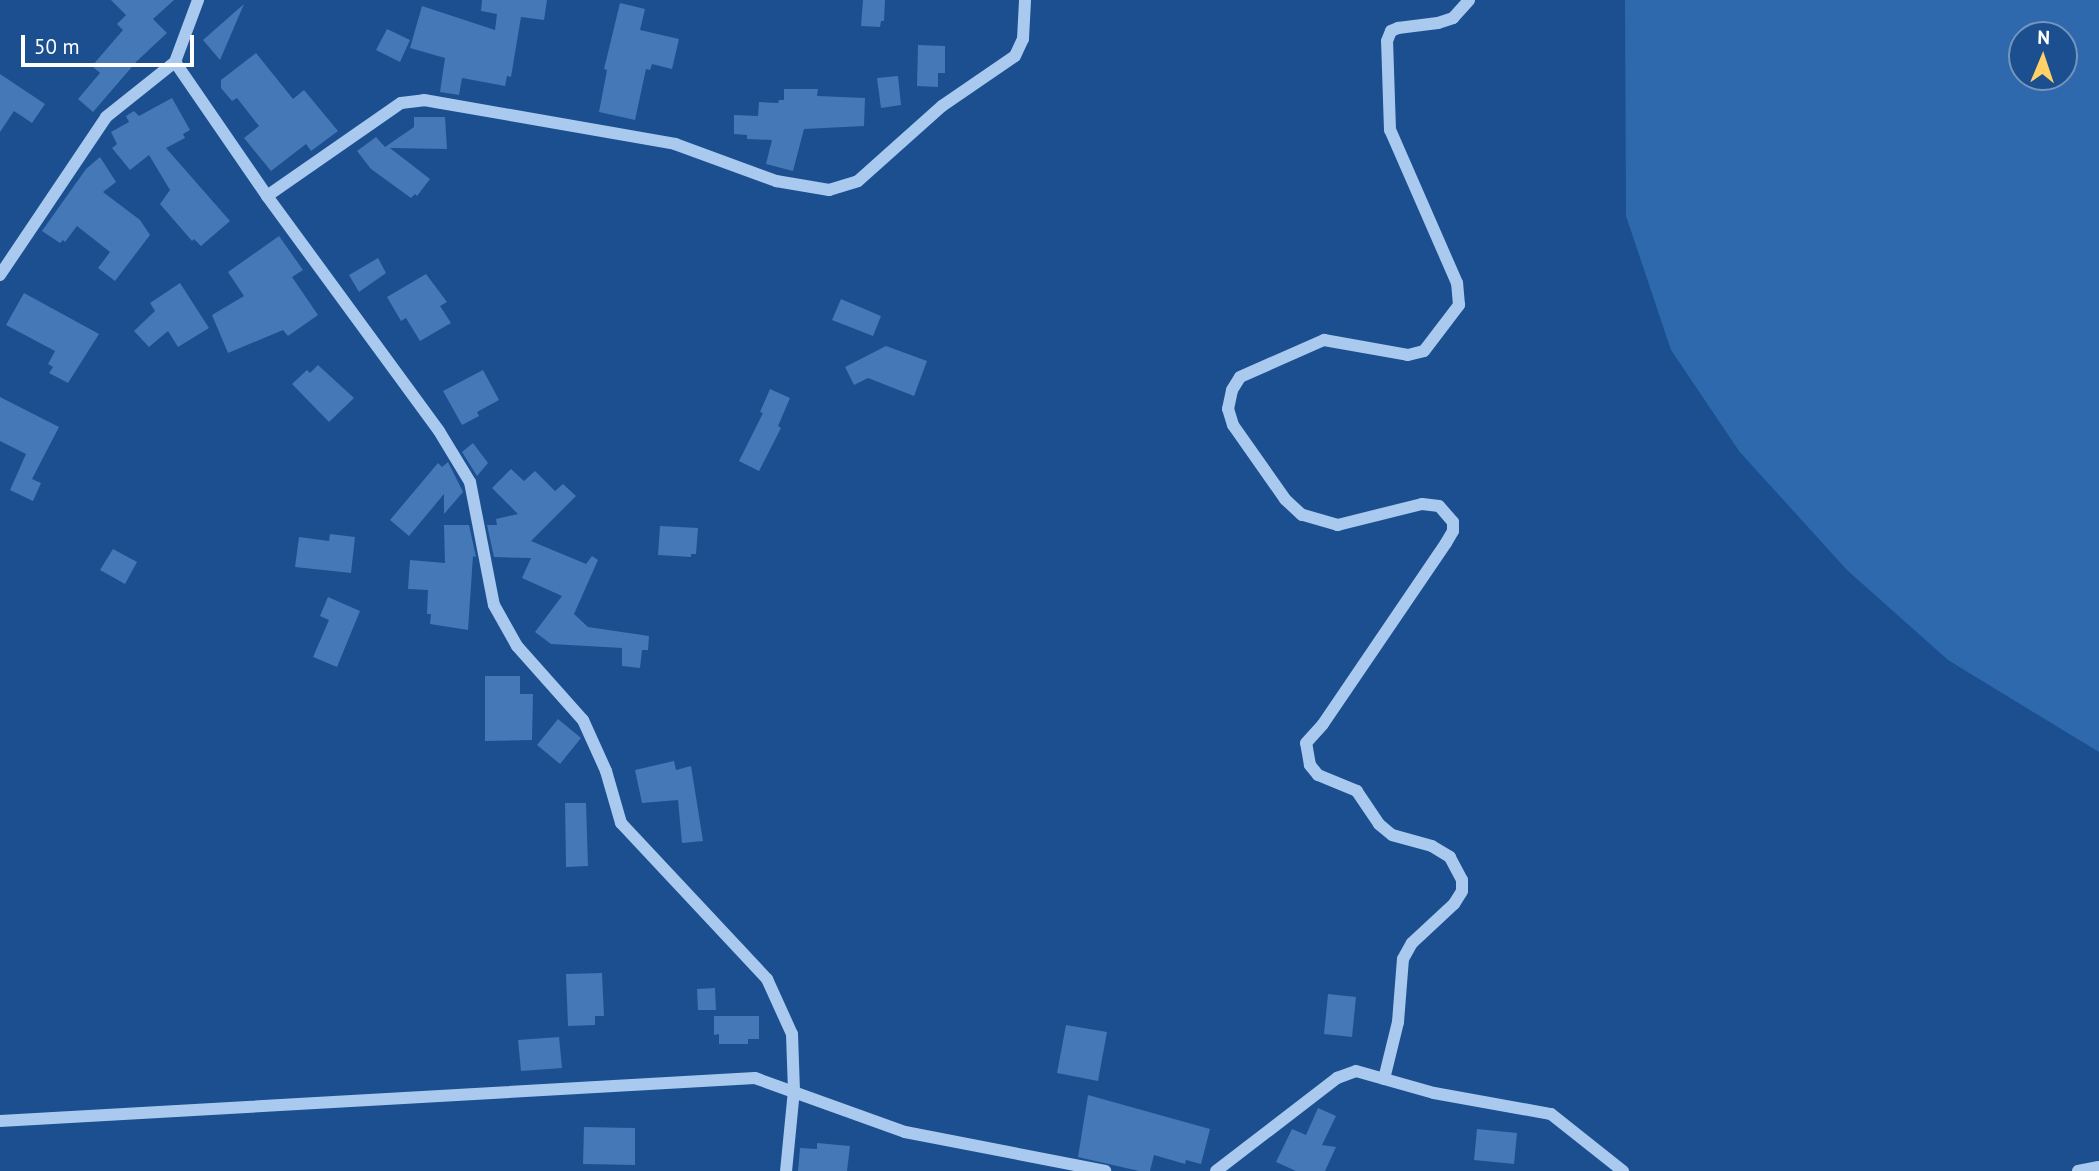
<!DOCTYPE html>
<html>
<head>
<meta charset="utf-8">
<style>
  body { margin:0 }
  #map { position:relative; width:2099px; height:1171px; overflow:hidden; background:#1b4f8f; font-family:"PT Sans",sans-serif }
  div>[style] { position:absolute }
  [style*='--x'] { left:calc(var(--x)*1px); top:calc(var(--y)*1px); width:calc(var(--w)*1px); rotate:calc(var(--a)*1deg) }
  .green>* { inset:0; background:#2e69ad }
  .building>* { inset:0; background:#4478b7 }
  .minor>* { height:12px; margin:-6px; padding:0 6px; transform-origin:6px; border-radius:6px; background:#a9c9ee }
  span { translate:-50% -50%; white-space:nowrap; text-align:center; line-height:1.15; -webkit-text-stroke:5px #1b4f8f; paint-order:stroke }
  .north { position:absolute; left:2008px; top:21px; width:70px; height:70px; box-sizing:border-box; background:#1b4f8f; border:2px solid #7695bc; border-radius:50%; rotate:2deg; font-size:19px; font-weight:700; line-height:28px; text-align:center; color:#fff }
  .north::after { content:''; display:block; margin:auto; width:24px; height:32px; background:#ffd166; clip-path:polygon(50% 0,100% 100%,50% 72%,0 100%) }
  .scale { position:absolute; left:21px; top:35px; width:173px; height:32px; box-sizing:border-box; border:4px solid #fff; border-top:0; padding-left:9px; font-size:21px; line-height:24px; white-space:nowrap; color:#fff; -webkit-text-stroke:5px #1b4f8f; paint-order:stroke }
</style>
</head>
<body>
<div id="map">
  <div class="green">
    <i style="clip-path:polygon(evenodd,1625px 0,2099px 0,2099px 752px,1948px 660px,1847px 570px,1739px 451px,1671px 350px,1626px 216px,1625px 0,2022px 35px,2064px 35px,2064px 77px,2022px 77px,2022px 35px)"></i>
  </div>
  <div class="building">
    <i style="clip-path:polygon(111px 0,174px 0,153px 19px,167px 33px,137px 61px,93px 112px,78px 99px,100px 73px,92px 66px,123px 30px,117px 24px,126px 15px)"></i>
    <i style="clip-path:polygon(482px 0,547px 0,544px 20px,521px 17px,511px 77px,507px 76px,505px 86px,462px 78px,459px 95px,440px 92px,445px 58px,410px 48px,422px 6px,495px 30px,497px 14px,481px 11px)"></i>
    <i style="clip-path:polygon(863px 0,885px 0,884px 21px,881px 21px,880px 27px,861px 26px)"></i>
    <i style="clip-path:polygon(620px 3px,645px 9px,640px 30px,679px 39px,672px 69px,652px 64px,650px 70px,646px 69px,635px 120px,599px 112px,607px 70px,604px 69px)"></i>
    <i style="clip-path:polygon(244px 4px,220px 60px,203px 40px)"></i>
    <i style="clip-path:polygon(387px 29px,410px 40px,400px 62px,376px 50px)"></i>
    <i style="clip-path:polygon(918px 45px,945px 46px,945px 73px,938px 73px,938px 87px,917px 86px)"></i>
    <i style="clip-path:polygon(256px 53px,293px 99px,304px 90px,338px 131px,311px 151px,306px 144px,271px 171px,244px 138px,259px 126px,237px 98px,232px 101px,221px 88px,221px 80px)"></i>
    <i style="clip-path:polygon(0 74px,45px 104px,32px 123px,14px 111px,0 132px)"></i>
    <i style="clip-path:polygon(898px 76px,901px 105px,881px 108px,877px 78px)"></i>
    <i style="clip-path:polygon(784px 89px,818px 89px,817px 96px,865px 98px,864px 126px,804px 129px,793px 171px,766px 164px,772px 140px,747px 139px,747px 135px,734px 134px,734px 115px,758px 116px,759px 102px,778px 103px,779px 100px,784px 100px)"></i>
    <i style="clip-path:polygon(172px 98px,190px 130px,183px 134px,185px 138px,166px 148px,230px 221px,201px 246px,194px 239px,192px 241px,160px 204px,170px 190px,149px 155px,130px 170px,112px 148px,117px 144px,111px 132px,129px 122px,126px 116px,134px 111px,139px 116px)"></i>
    <i style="clip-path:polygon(414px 117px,445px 117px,447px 149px,390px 148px,430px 179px,417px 196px,415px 194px,411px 198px,371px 169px,357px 151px,376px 137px,385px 147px,414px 127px)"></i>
    <i style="clip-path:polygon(100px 157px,116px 182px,103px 192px,140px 220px,150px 235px,115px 281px,98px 268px,110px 252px,77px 226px,65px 242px,63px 240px,60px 243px,42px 231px,86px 169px)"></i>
    <i style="clip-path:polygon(279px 236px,303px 270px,292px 277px,318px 315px,288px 336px,283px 330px,228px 353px,212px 315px,244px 296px,228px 272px)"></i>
    <i style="clip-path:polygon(378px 258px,386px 273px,359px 292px,349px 275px)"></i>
    <i style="clip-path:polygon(426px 274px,447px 302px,440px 306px,451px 323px,420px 341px,406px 318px,401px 321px,387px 297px)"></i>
    <i style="clip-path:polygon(180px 283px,209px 328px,178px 347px,168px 331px,149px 347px,134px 331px,155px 311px,150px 303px)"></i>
    <i style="clip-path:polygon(24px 293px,99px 334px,68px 383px,49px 373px,53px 367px,48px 364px,55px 351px,6px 325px)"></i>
    <i style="clip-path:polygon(841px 299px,881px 316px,873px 336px,832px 320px)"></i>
    <i style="clip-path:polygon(886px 346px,927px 361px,914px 396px,868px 378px,854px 385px,845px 367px)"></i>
    <i style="clip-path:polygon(318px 365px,354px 398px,329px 422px,292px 384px,307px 370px,310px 373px)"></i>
    <i style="clip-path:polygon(483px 370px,499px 400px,477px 412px,479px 416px,462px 425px,443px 391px)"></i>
    <i style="clip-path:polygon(770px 389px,790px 398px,778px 426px,781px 428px,759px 471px,739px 461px,763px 413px,760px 412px)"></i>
    <i style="clip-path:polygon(0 397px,59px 427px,32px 479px,41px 483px,33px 501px,10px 490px,26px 454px,0 441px)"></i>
    <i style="clip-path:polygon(473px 443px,488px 463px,477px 476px,462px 452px)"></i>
    <i style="clip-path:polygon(448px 462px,463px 492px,444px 514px,444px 494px,409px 536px,390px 520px,438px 463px,442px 467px)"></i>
    <i style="clip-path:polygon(511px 469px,524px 481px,535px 471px,555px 491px,563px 484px,576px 496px,531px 541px,586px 564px,592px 556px,598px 560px,574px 614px,588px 627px,649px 636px,648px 650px,642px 650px,640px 668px,622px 666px,622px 648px,551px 644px,535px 632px,562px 596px,522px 578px,531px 558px,494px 557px,487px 525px,497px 525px,496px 519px,518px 514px,492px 488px)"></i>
    <i style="clip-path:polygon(444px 525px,469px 525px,476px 557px,473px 556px,468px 630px,430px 624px,431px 614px,427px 614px,428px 590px,408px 589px,410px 560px,445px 563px)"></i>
    <i style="clip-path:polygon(660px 526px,698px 528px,696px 554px,691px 554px,691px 557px,658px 555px)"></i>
    <i style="clip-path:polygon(330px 534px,355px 537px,351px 573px,295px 567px,299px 537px,329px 541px)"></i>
    <i style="clip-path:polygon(113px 549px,137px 562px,125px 584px,100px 570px)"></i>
    <i style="clip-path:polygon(328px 597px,360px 611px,337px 667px,313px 657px,329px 620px,320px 616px)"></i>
    <i style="clip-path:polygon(485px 676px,520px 676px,520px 694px,533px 694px,532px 740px,485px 741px)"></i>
    <i style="clip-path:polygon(558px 719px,581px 738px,560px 764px,537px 745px)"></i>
    <i style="clip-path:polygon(674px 761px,676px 770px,691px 766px,703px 841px,682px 843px,678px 800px,642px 803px,635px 770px)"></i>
    <i style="clip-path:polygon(565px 803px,586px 803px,588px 866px,566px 867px)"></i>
    <i style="clip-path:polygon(602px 973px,604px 1016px,595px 1016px,595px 1025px,568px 1026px,566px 974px)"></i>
    <i style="clip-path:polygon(715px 988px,716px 1010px,698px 1010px,697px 989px)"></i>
    <i style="clip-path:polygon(1328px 994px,1356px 997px,1352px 1037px,1324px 1034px)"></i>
    <i style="clip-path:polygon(714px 1016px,759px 1016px,759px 1039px,748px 1039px,748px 1044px,719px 1044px,719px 1034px,714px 1035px)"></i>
    <i style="clip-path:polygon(1066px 1025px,1107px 1032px,1098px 1081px,1057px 1073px)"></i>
    <i style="clip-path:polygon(559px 1037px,562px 1068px,521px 1071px,518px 1040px)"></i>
    <i style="clip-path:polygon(1088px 1095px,1210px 1129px,1201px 1164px,1186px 1160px,1185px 1164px,1154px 1155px,1150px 1171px,1139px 1171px,1078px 1157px)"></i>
    <i style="clip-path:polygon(1318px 1108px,1336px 1116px,1322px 1145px,1336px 1147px,1325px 1171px,1296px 1171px,1276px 1162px,1292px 1129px,1306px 1135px)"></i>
    <i style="clip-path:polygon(584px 1127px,635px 1128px,635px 1165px,583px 1164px)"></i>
    <i style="clip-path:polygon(1477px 1129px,1517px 1133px,1514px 1164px,1474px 1160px)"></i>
    <i style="clip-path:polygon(817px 1143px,850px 1146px,847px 1171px,798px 1171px,800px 1148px,817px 1149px)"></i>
  </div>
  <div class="minor">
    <i style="--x:175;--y:62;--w:163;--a:55.5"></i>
    <i style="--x:267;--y:196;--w:291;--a:53.8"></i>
    <i style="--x:439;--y:431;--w:60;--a:58.7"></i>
    <i style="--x:470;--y:482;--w:125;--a:79"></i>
    <i style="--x:494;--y:605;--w:47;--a:60.7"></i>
    <i style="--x:517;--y:646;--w:99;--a:48.3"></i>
    <i style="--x:583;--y:720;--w:56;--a:65.7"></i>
    <i style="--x:606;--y:771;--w:54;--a:73.9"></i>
    <i style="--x:621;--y:823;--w:214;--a:46.9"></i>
    <i style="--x:767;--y:979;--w:60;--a:65.6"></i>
    <i style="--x:792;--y:1034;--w:56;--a:88"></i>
    <i style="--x:794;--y:1090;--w:81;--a:95.6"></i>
    <i style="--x:267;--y:196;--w:163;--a:-34.8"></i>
    <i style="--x:401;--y:103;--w:23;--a:-7"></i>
    <i style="--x:424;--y:100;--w:255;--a:9.9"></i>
    <i style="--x:675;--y:144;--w:108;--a:20.1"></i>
    <i style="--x:776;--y:181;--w:54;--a:9.6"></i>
    <i style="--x:829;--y:190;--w:30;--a:-17"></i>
    <i style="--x:858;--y:181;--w:113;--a:-41.8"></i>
    <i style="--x:942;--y:106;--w:88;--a:-34.4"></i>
    <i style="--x:1015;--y:56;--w:19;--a:-65"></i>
    <i style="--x:1023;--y:39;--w:39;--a:-87"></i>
    <i style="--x:0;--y:275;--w:190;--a:-56.1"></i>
    <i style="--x:106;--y:117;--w:88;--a:-38.6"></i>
    <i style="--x:175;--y:62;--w:66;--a:-69.6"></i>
    <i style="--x:1384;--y:1079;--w:59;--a:-76.2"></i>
    <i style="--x:1398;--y:1022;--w:63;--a:-85.5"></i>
    <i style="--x:1403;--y:959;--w:18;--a:-61"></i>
    <i style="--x:1412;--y:943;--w:57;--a:-42.9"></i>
    <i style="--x:1454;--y:904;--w:15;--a:-58"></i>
    <i style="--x:1462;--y:891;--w:11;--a:-90"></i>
    <i style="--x:1462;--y:880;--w:26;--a:-118"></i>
    <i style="--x:1450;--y:857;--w:21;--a:-149"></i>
    <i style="--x:1432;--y:846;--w:41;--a:-164.6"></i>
    <i style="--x:1392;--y:835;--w:17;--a:-140"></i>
    <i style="--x:1379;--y:824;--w:40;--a:-124"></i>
    <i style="--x:1357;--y:791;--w:42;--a:-157.7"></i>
    <i style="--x:1318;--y:775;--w:13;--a:-129"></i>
    <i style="--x:1310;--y:765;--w:22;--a:-100"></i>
    <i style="--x:1306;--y:743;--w:25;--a:-48"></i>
    <i style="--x:1323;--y:724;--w:219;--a:-55.8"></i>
    <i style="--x:1446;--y:543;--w:14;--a:-60"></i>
    <i style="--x:1453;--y:531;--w:9;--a:-90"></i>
    <i style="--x:1453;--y:522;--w:21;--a:-131"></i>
    <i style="--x:1439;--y:506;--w:17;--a:-173"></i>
    <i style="--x:1422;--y:504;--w:87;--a:166"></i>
    <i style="--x:1338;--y:525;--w:37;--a:-164"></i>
    <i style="--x:1302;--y:515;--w:23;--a:-137"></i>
    <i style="--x:1285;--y:499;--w:90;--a:-125.1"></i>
    <i style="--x:1233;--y:425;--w:17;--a:-107"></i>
    <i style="--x:1228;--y:409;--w:19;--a:-78"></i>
    <i style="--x:1232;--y:390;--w:15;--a:-58"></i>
    <i style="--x:1240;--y:377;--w:92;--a:-23.8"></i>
    <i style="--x:1324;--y:340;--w:85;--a:10.1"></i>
    <i style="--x:1408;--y:355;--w:16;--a:-14"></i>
    <i style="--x:1424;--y:351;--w:58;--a:-52.7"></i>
    <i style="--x:1459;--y:305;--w:22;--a:-95"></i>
    <i style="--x:1457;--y:283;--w:167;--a:-113.6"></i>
    <i style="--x:1390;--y:130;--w:89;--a:-91.9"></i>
    <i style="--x:1387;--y:41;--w:11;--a:-68"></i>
    <i style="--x:1391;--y:31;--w:8;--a:-23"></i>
    <i style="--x:1398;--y:28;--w:40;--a:-7.1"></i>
    <i style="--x:1438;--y:23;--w:16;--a:-18"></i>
    <i style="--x:1453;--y:18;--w:24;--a:-48"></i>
    <i style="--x:0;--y:1121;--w:756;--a:-3.26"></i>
    <i style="--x:755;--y:1078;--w:159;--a:19.8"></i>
    <i style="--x:905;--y:1132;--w:204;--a:11"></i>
    <i style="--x:1216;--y:1171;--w:153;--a:-37.5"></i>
    <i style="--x:1337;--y:1078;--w:20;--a:-20"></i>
    <i style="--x:1356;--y:1071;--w:81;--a:15.8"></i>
    <i style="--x:1434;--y:1093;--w:119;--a:10.2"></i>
    <i style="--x:1551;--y:1114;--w:92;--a:38.4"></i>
    <i style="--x:2078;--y:1171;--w:21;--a:-11"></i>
  </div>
  <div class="north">N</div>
  <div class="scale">50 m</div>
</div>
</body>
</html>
